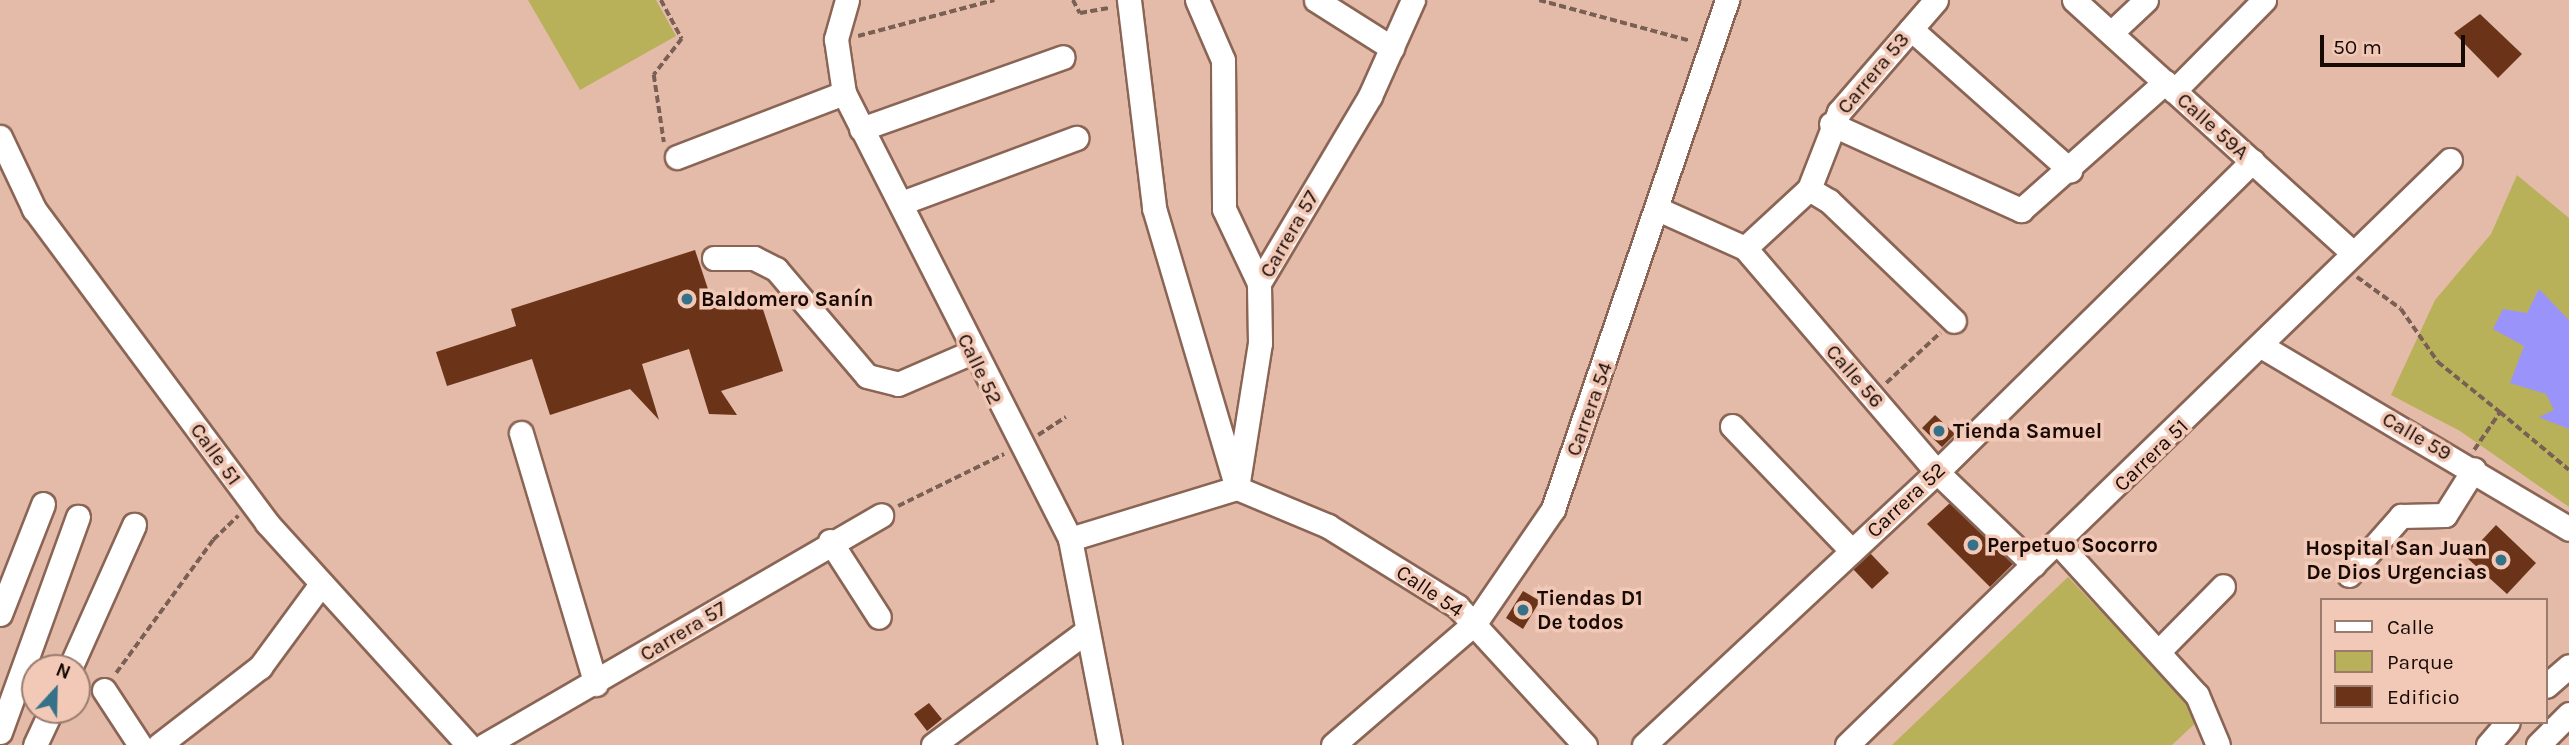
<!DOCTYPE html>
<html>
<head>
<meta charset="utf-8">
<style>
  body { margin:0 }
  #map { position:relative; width:2569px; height:745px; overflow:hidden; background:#e4bba9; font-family:Karla,sans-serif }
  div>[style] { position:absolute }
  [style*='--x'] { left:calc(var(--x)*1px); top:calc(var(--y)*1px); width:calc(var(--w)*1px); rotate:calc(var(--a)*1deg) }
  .green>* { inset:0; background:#b8b15a }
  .water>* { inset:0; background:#9a94fa }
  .building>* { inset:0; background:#6b3419 }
  .path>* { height:3.5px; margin-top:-1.75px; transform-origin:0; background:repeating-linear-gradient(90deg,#7a6054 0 7px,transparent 0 10.5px) }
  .roads { filter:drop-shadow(2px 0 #8a6555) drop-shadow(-2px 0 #8a6555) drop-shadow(0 2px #8a6555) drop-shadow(0 -2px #8a6555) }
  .minor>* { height:23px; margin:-11.5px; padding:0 11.5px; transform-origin:11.5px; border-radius:11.5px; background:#fff }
  .dots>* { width:19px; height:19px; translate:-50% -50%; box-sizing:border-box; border:4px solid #f2c8b6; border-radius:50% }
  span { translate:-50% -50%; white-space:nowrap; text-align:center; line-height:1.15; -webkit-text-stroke:7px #f2c8b6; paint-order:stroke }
  .street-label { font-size:21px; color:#170a05 }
  .poi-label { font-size:21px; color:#170a05; font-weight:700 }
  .left { translate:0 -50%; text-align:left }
  .right { translate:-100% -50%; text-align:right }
  .legend { position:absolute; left:2320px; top:598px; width:228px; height:126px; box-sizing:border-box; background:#f2c8b6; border:2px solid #9a7c6f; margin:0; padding:9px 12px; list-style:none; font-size:21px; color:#170a05 }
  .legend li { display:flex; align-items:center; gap:14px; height:35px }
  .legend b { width:35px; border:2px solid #9a7c6f }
  .north { position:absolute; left:21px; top:654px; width:70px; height:70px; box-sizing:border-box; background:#f2c8b6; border:2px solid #9a7c6f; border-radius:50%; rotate:22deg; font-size:19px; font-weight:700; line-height:28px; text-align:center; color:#170a05 }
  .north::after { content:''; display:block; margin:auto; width:24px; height:32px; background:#357289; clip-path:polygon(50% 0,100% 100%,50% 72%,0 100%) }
  .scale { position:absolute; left:2320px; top:35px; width:145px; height:32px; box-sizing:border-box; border:4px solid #170a05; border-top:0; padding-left:9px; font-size:21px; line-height:24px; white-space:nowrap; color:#170a05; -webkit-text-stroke:5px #f2c8b6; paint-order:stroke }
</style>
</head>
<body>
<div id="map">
  <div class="green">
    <i style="clip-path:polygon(528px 0,656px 0,676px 36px,580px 90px)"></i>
    <i style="clip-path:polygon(2517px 175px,2569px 218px,2569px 507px,2460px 431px,2391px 395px,2435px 300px,2491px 234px)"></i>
    <i style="clip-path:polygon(2068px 577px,2202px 717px,2172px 745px,1892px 745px)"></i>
  </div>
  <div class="water">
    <i style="clip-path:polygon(2539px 289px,2569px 320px,2569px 429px,2539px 417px,2554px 410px,2546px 394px,2510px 383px,2524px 346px,2493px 329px,2503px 309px,2527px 313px)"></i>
  </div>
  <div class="building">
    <i style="clip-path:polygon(2480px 14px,2522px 54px,2498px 78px,2454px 33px)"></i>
    <i style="clip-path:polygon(695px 250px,714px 307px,758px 294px,783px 371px,721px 391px,737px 415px,709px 414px,689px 349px,642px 364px,659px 420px,630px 389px,550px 415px,532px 359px,447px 386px,436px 352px,516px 326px,511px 309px)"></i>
    <i style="clip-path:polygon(1935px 415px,1955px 434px,1942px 447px,1922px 428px)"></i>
    <i style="clip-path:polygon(1950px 503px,2013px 564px,1990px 587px,1927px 524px)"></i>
    <i style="clip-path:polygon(2496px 525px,2536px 563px,2507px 594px,2466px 557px)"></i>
    <i style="clip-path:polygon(1870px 553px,1889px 573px,1872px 589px,1853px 569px)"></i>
    <i style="clip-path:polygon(1523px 591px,1540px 601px,1523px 629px,1506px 618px)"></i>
    <i style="clip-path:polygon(929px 703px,942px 719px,927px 731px,914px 714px)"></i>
  </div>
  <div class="path">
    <i style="--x:661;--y:0;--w:44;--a:61.7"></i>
    <i style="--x:682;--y:39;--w:46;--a:127.9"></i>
    <i style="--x:654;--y:75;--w:68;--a:81.5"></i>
    <i style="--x:1073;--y:0;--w:15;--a:62"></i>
    <i style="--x:1080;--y:13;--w:29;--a:-10"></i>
    <i style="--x:1539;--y:0;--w:157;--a:15.1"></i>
    <i style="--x:858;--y:36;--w:141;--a:-14.8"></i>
    <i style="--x:2357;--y:277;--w:54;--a:36"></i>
    <i style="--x:2401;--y:309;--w:65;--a:55.1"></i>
    <i style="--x:2438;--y:362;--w:80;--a:38.9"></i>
    <i style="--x:1886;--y:383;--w:74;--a:-42.8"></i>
    <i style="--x:1038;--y:435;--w:33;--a:-33"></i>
    <i style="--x:2474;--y:450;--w:46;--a:-55.6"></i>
    <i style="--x:2500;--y:412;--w:90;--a:40"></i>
    <i style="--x:898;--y:506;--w:118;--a:-26.1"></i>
    <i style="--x:116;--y:673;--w:165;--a:-53.9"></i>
    <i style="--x:213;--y:540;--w:35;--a:-44"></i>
  </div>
  <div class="roads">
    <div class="minor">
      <i style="--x:847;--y:0;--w:41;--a:105.8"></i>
      <i style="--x:836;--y:39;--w:55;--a:81.6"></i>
      <i style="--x:844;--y:93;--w:500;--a:63.1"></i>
      <i style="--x:1070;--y:539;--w:210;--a:79"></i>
      <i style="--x:1129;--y:0;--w:209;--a:83.1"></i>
      <i style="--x:1154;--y:208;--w:286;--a:73.5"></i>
      <i style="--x:1197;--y:0;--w:65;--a:66.6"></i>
      <i style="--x:1223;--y:60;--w:149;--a:89.6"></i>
      <i style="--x:1224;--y:209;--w:82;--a:64.7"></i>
      <i style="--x:1316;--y:0;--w:90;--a:32.3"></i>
      <i style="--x:2074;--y:0;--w:375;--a:42.2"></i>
      <i style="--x:1911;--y:29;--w:213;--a:41.6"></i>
      <i style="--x:2111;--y:33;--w:48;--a:-43.3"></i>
      <i style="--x:2174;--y:91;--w:128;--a:-45.3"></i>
      <i style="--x:1831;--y:124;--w:209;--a:24.4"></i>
      <i style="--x:2021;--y:210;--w:193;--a:-41.6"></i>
      <i style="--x:861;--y:129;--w:214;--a:-19.6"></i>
      <i style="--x:0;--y:137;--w:80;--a:64.7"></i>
      <i style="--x:34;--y:209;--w:391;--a:53.4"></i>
      <i style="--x:267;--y:523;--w:299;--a:47.8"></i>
      <i style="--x:677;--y:157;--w:179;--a:-21"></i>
      <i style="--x:1809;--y:189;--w:23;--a:31"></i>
      <i style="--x:1829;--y:201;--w:173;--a:43.8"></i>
      <i style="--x:904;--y:202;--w:184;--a:-20.4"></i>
      <i style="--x:1660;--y:210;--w:93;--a:24.1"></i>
      <i style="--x:1745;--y:248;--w:295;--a:49.4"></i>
      <i style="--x:1937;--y:472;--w:134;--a:43.8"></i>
      <i style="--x:1745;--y:248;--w:87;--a:-42.7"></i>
      <i style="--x:1809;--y:189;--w:83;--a:-68.7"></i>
      <i style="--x:1839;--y:112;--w:148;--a:-49.1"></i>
      <i style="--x:714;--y:258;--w:40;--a:0"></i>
      <i style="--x:754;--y:258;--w:25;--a:27"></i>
      <i style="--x:776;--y:269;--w:140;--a:49.6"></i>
      <i style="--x:867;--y:376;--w:32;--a:14"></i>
      <i style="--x:898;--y:384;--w:81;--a:-23.4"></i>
      <i style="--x:2263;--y:347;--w:356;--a:30.7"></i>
      <i style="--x:1732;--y:426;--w:173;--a:46.2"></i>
      <i style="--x:521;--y:433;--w:262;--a:73.4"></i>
      <i style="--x:1237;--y:488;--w:147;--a:-81"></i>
      <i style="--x:1260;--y:343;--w:60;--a:-91"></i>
      <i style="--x:1259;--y:283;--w:217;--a:-59.3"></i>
      <i style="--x:1370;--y:96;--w:105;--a:-65.9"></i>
      <i style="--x:1237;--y:488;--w:99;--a:22.7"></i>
      <i style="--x:1328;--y:526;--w:152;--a:31.8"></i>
      <i style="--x:1457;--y:606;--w:189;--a:47.4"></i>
      <i style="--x:1070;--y:539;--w:175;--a:-17"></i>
      <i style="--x:830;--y:541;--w:90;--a:57.2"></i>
      <i style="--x:2058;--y:543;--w:206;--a:47.6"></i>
      <i style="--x:2197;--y:695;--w:54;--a:67.2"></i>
      <i style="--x:2349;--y:575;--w:79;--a:-48.6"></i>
      <i style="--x:2401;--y:516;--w:44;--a:-1.3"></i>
      <i style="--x:2445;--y:515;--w:54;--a:-57.8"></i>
      <i style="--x:0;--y:614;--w:118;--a:-68.6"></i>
      <i style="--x:2159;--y:651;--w:91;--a:-45.4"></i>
      <i style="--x:70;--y:668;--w:157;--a:-65.9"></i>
      <i style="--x:2546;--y:686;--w:30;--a:-41"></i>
      <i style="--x:104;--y:690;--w:66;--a:56.8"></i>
      <i style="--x:0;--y:732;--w:229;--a:-70.1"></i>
      <i style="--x:35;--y:745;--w:38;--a:-65"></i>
      <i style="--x:159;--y:745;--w:128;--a:-37.7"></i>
      <i style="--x:260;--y:667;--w:103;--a:-53.7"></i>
      <i style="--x:485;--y:745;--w:458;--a:-30.1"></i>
      <i style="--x:933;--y:745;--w:188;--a:-36.6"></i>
      <i style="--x:1333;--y:745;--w:187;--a:-40.7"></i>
      <i style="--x:1475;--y:623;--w:138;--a:-55.6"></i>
      <i style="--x:1553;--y:509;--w:538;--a:-71.13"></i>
      <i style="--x:1644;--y:745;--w:400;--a:-43"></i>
      <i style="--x:1937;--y:472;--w:443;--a:-44.6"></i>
      <i style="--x:1847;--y:745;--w:840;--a:-44.13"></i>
      <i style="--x:2488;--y:745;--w:30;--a:-49"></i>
      <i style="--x:2538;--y:745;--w:44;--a:-45"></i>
    </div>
  </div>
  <div class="dots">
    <i style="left:687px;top:299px;background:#357289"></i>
    <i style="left:1939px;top:431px;background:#357289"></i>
    <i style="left:1973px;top:545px;background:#357289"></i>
    <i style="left:2501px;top:560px;background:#357289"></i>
    <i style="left:1523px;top:610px;background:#357289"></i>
  </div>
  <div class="street-label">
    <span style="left:1873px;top:73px;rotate:-50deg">Carrera 53</span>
    <span style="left:2213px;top:126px;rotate:42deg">Calle 59A</span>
    <span style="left:1289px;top:234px;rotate:-60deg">Carrera 57</span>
    <span style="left:980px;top:369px;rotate:64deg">Calle 52</span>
    <span style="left:1855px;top:376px;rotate:49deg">Calle 56</span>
    <span style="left:1589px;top:409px;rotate:-70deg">Carrera 54</span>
    <span style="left:2417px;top:436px;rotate:30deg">Calle 59</span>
    <span style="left:216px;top:454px;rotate:54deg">Calle 51</span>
    <span style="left:2151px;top:455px;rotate:-44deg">Carrera 51</span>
    <span style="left:1906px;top:500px;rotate:-43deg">Carrera 52</span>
    <span style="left:1430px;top:591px;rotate:34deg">Calle 54</span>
    <span style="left:683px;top:631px;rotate:-31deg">Carrera 57</span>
  </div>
  <div class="poi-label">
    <span class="left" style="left:701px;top:299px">Baldomero Sanín</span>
    <span class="left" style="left:1953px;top:431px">Tienda Samuel</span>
    <span class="left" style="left:1987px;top:545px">Perpetuo Socorro</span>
    <span class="right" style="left:2487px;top:560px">Hospital San Juan<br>De Dios Urgencias</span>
    <span class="left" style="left:1537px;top:610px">Tiendas D1<br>De todos</span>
  </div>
  <ul class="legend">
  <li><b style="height:9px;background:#fff"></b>Calle</li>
  <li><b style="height:19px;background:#b8b15a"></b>Parque</li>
  <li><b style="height:19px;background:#6b3419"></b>Edificio</li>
  </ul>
  <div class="north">N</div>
  <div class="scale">50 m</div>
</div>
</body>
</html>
